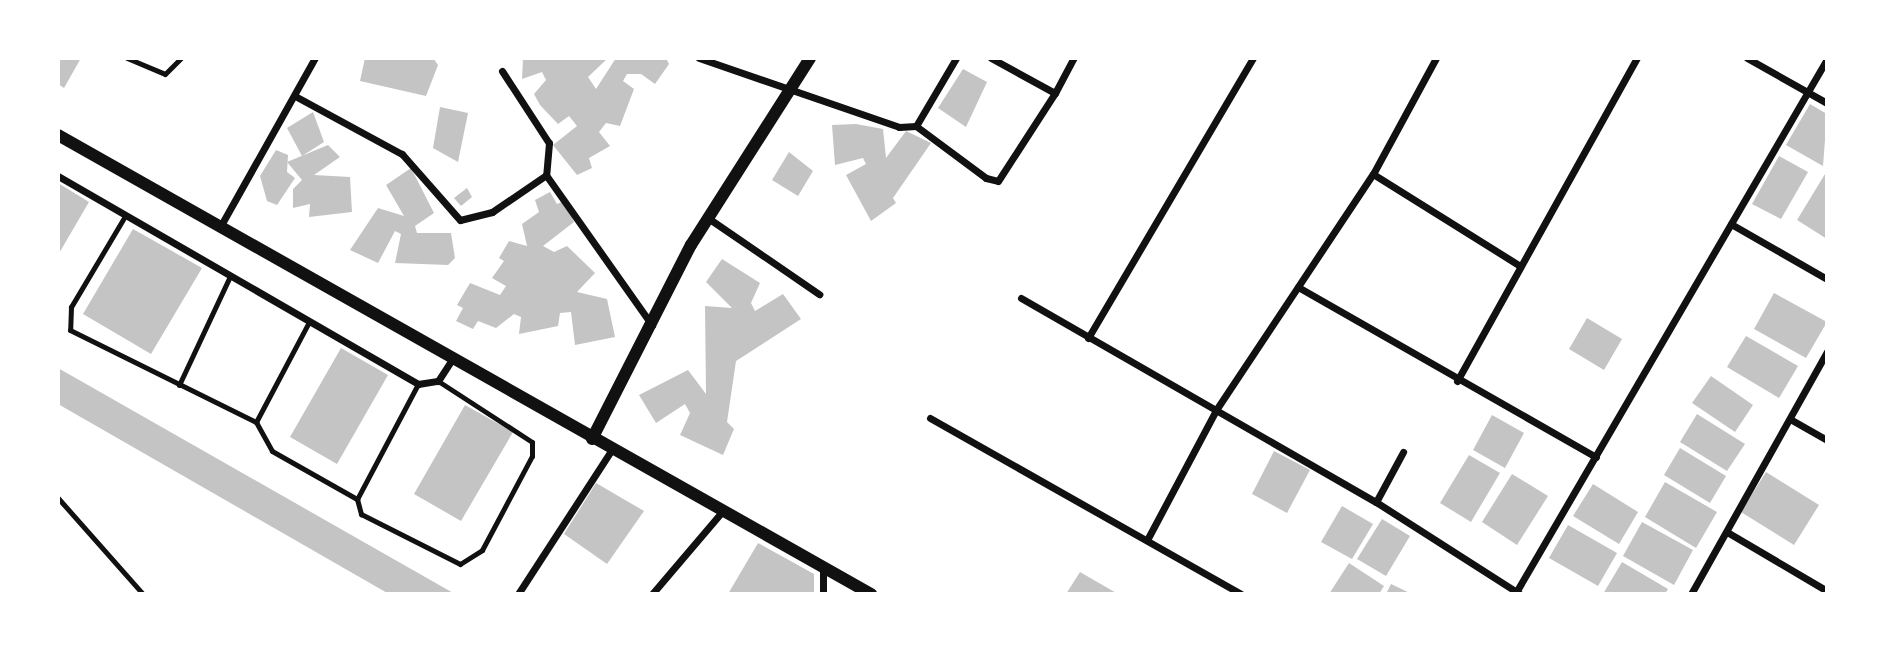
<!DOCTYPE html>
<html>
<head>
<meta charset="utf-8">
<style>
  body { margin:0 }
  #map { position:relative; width:1885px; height:652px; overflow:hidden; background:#fff; font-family:"Fira Sans Condensed",sans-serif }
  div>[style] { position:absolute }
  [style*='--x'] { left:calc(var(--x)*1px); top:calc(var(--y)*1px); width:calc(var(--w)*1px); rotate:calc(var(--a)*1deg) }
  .building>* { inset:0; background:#c4c4c4 }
  .service>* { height:5px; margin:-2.5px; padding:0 2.5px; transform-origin:2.5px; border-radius:2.5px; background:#111 }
  .minor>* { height:7px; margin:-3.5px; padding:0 3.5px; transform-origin:3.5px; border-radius:3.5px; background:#111 }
  .tertiary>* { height:12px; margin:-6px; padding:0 6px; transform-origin:6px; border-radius:6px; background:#111 }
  span { translate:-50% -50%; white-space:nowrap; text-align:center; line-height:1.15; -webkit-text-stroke:6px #fff; paint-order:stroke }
  .frame { position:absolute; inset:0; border:60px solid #fff; pointer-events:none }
</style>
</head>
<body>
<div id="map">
  <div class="building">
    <i style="clip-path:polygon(58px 58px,81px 58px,64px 88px,58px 84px)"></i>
    <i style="clip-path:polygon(365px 58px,433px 58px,438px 65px,426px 96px,360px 81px)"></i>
    <i style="clip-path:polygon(523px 58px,608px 58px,588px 77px,596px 89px,616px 58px,666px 58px,669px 64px,655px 84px,641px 74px,627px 74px,623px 81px,634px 89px,620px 126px,606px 123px,599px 132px,610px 146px,589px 158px,592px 168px,577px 175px,553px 145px,577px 126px,569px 116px,558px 124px,540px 105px,534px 94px,546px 80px,542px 72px,522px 79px)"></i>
    <i style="clip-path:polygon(963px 69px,987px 82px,966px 127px,938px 108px)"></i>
    <i style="clip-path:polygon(1810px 104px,1827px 114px,1823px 166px,1786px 145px)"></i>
    <i style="clip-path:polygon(440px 107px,468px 113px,458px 162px,433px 148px)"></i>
    <i style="clip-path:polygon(313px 112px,324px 142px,302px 156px,287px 128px)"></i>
    <i style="clip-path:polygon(856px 124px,883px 129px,886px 158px,906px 131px,931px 143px,893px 198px,896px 203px,871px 221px,846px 175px,866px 164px,863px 158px,835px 165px,832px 125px)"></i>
    <i style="clip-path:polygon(328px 145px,340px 157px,314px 175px,350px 177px,352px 212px,309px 217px,310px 204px,293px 208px,293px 189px,302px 180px,287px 162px)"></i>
    <i style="clip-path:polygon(276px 150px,288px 155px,287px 172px,295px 178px,277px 205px,267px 201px,260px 176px)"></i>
    <i style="clip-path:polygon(789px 152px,813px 171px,798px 196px,772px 180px)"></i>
    <i style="clip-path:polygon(1779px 156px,1808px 172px,1781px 219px,1752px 204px)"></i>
    <i style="clip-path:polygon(411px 168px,434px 213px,415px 226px,417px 233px,451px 233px,455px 258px,448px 265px,395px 263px,401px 234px,395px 231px,378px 263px,350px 250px,378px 208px,404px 216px,386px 185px)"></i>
    <i style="clip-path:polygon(1825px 174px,1827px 175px,1827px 239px,1797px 220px)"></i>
    <i style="clip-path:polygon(58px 183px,89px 202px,58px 255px)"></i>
    <i style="clip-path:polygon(467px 188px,472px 197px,461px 206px,454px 198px)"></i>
    <i style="clip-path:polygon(550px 192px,557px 204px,564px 201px,574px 222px,543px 246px,554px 252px,567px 246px,595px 273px,577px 292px,607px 299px,615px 337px,575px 345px,571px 312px,560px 313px,558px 326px,519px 334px,521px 317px,514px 314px,496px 328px,478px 321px,473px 329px,456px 321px,463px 308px,457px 305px,470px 283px,500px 295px,506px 286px,492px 278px,504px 261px,499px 258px,509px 241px,527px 246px,522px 224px,539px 212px,535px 200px)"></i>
    <i style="clip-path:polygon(133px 229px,202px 268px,151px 354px,83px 314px)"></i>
    <i style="clip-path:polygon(722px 259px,760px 283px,751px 303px,755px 311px,783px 294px,801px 319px,736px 361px,727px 422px,734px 429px,723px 455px,680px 435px,690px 413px,685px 404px,656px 423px,639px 395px,688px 370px,706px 394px,705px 306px,732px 308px,706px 282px)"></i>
    <i style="clip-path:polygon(1774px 293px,1827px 322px,1806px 358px,1754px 329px)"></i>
    <i style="clip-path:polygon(1587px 318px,1622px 339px,1604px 370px,1569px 349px)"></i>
    <i style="clip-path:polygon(1746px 336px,1798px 366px,1779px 398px,1727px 367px)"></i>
    <i style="clip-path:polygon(341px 348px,388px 375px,337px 464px,290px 437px)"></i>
    <i style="clip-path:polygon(58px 368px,455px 594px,389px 594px,58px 404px)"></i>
    <i style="clip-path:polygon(1711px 376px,1753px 405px,1735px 432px,1692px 403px)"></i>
    <i style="clip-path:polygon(465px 405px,513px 432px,461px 521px,414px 494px)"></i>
    <i style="clip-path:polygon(1697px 414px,1745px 444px,1727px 471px,1680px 442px)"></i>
    <i style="clip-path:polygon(1492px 415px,1524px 433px,1505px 468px,1473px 450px)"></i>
    <i style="clip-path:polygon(1680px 448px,1726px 476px,1710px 503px,1664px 475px)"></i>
    <i style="clip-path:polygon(1274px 451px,1310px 470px,1287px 513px,1252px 494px)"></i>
    <i style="clip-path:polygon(1469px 455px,1500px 473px,1471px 522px,1440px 503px)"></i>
    <i style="clip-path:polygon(1766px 472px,1819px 505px,1794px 545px,1741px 512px)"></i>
    <i style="clip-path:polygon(1512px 474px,1548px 496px,1517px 545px,1482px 522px)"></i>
    <i style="clip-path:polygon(1665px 482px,1717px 512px,1696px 548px,1645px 517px)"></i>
    <i style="clip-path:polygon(596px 483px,644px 511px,607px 564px,564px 534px)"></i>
    <i style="clip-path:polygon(1593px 484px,1638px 512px,1619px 544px,1573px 516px)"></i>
    <i style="clip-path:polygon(1342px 506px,1373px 524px,1352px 559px,1321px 542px)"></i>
    <i style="clip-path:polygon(1382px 519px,1410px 536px,1386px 576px,1357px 559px)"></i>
    <i style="clip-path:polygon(1642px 522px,1693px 550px,1674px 585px,1623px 556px)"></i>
    <i style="clip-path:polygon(1568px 525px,1617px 553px,1598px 586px,1549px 558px)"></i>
    <i style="clip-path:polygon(758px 543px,814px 574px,814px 594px,728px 594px)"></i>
    <i style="clip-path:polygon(1622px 562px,1668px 589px,1665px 594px,1603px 594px)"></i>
    <i style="clip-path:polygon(1349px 563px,1384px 586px,1379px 594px,1329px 594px)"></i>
    <i style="clip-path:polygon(1080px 572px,1118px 594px,1066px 594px)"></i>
    <i style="clip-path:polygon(1391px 584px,1412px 594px,1386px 594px)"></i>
  </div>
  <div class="service">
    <i style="--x:127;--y:58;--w:41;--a:22.8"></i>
    <i style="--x:165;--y:74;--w:23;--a:-45"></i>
    <i style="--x:125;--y:216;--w:106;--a:120.7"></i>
    <i style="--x:71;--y:307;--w:23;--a:92"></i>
    <i style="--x:70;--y:330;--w:208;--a:26.3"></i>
    <i style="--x:256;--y:422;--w:113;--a:-62.1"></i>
    <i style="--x:418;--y:384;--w:130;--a:117.9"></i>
    <i style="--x:357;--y:499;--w:16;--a:75"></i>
    <i style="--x:361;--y:514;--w:111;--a:26.8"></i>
    <i style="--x:460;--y:564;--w:26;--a:-32"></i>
    <i style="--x:482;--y:550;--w:106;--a:-62"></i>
    <i style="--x:532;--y:456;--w:14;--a:-90"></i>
    <i style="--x:532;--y:442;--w:112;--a:-147"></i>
    <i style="--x:179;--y:385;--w:120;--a:-64.9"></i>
    <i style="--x:256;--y:422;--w:33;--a:61"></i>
    <i style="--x:272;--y:451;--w:98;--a:29.5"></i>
    <i style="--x:58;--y:498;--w:128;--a:48.5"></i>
  </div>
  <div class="minor">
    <i style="--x:699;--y:58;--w:212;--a:19"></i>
    <i style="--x:899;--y:127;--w:17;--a:-3"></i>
    <i style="--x:916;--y:126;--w:79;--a:-59.5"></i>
    <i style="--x:991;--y:58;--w:73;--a:28.7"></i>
    <i style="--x:1055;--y:93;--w:40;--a:-62"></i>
    <i style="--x:1747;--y:58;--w:92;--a:29.4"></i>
    <i style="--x:502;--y:71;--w:86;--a:56.9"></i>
    <i style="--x:549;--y:143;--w:32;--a:95"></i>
    <i style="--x:546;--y:175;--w:184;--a:54.8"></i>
    <i style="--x:295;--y:96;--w:122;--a:28.5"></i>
    <i style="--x:402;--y:154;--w:88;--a:48.7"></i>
    <i style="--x:460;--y:220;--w:33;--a:-14"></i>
    <i style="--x:492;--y:212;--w:65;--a:-34.4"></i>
    <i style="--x:916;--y:126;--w:87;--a:36.6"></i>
    <i style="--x:986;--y:178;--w:12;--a:14"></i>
    <i style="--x:998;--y:181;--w:105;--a:-57.1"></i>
    <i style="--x:1373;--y:174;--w:173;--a:32"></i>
    <i style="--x:58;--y:176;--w:416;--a:30"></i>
    <i style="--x:418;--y:384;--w:20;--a:-9"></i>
    <i style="--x:438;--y:381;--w:24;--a:-57"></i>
    <i style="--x:708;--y:218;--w:135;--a:34.4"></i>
    <i style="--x:1731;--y:224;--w:111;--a:29.8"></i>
    <i style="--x:220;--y:227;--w:194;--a:-60.7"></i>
    <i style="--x:1298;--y:287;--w:343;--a:29.7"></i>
    <i style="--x:1021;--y:298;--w:409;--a:29.9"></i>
    <i style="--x:1376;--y:502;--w:171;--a:32.6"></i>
    <i style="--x:1088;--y:338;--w:325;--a:-59.5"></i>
    <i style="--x:1457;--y:381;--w:370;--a:-60.9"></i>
    <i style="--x:930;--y:418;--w:357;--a:29.5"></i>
    <i style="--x:1790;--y:419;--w:43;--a:29.6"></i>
    <i style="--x:1376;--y:502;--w:57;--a:-61.6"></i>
    <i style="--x:1727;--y:532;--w:116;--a:30.5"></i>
    <i style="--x:1147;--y:540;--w:147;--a:-62"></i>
    <i style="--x:1216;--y:410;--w:283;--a:-56.4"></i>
    <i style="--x:1373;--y:174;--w:132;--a:-61.5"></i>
    <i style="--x:823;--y:568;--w:26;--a:90"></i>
    <i style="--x:518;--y:594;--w:173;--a:-57"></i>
    <i style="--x:652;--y:594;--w:106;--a:-49.6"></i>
    <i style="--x:1515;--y:594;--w:619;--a:-59.75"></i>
    <i style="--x:1691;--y:594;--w:278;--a:-60.7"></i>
  </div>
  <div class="tertiary">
    <i style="--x:58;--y:135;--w:934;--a:29.45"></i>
    <i style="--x:592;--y:439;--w:218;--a:-63"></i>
    <i style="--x:691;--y:245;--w:222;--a:-57.5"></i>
  </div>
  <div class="frame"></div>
</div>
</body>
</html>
